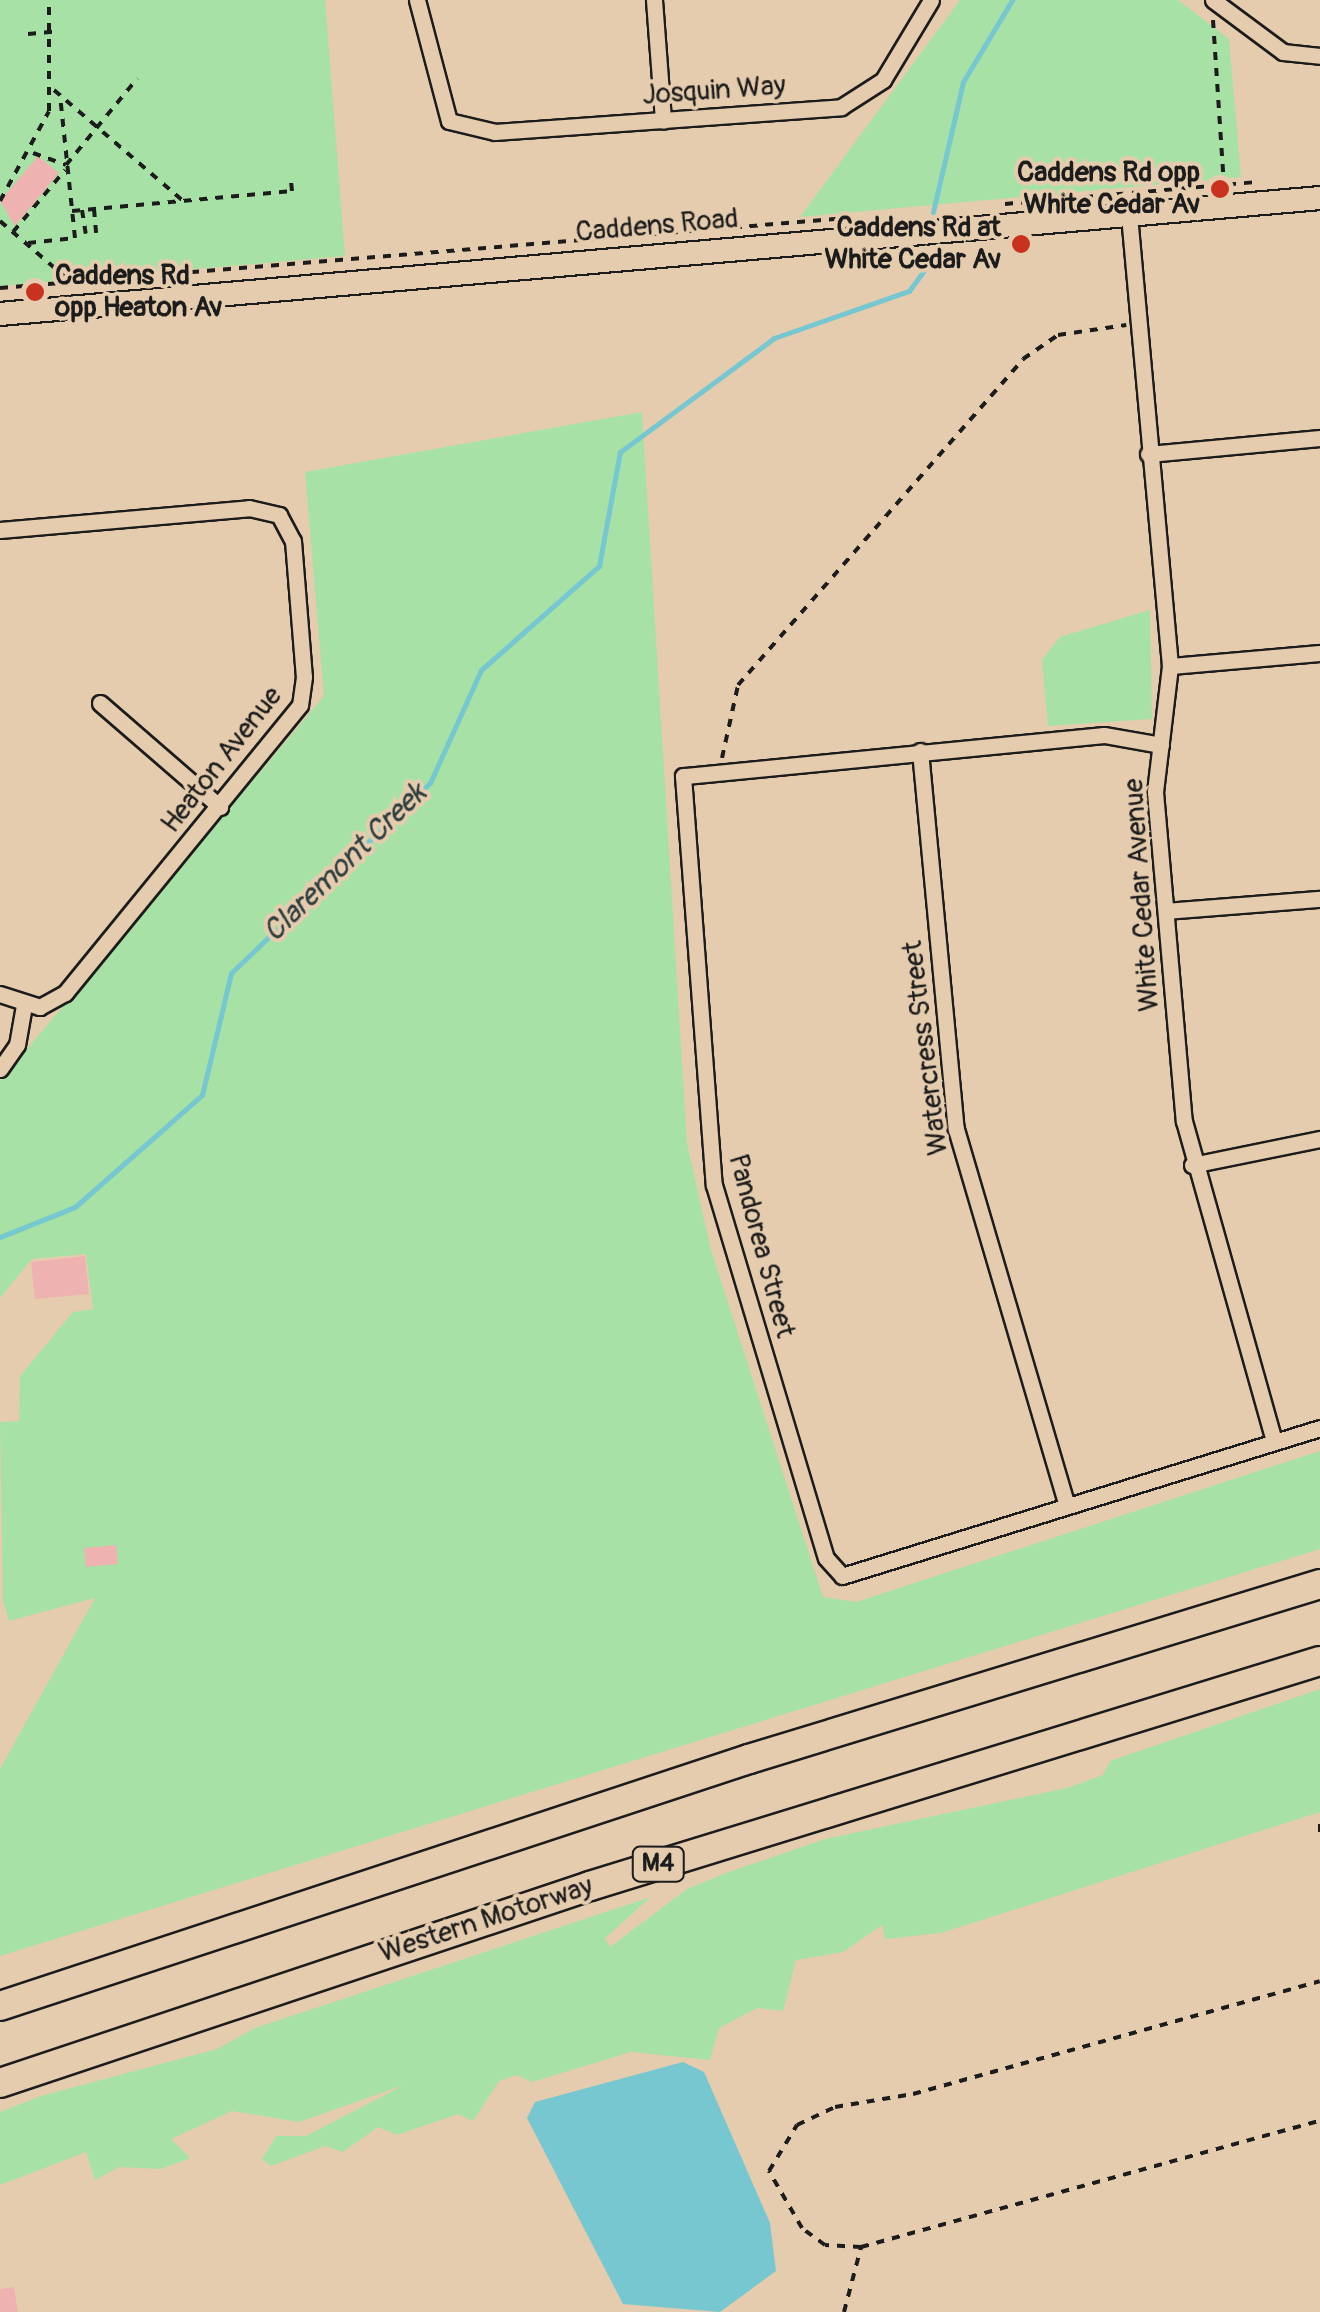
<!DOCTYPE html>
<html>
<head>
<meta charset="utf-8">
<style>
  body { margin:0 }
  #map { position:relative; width:1320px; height:2312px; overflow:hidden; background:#e6ccae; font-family:Pangolin,sans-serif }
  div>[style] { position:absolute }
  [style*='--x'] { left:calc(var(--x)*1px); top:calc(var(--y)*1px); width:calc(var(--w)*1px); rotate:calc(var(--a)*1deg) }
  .green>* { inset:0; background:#a7e1a6 }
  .water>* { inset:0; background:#76c7d0 }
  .stream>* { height:5px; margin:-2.5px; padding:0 2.5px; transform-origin:2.5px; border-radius:2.5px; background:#76c7d0 }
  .building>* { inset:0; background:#eeb3b0 }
  .path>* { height:4px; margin-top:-2px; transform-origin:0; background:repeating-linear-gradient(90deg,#1c1c1c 0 8px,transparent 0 16px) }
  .roads { filter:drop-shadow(2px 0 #1c1c1c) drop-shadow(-2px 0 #1c1c1c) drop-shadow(0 2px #1c1c1c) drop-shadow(0 -2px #1c1c1c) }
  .street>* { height:15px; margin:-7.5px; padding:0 7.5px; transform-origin:7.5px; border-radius:7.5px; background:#e6ccae }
  .secondary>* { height:22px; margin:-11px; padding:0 11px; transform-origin:11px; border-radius:11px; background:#e6ccae }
  .highway>* { height:28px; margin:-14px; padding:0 14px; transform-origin:14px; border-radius:14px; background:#e6ccae }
  .dots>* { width:28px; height:28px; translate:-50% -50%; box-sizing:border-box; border:5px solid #e6ccae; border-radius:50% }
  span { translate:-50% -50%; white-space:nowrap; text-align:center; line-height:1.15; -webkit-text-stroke:8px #e6ccae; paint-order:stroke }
  .shield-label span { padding:2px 8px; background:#e6ccae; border:2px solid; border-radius:8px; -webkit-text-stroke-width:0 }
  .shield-label { font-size:25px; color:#1c1c1c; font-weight:700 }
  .street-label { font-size:28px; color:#1c1c1c }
  .poi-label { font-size:28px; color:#1c1c1c; font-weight:700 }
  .right { translate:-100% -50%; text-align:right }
  .left { translate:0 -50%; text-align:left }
  .water-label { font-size:30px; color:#2e3e40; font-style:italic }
</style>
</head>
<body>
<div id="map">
  <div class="green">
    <i style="clip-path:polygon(0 0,325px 0,345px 256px,0 286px)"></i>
    <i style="clip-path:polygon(960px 0,1178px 0,1229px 39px,1241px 177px,800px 217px)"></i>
    <i style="clip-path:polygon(642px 412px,687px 1143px,711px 1250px,823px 1597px,856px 1602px,1320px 1451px,1320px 1549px,0 1956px,0 1769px,95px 1598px,9px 1621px,3px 1601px,0 1422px,19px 1421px,20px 1376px,73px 1312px,93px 1309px,86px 1254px,32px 1259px,0 1298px,0 1081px,324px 696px,305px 472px)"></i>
    <i style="clip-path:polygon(1150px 610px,1152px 719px,1048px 726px,1042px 660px,1060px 637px)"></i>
    <i style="clip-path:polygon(1320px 1689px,1320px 1812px,941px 1933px,885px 1939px,882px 1925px,843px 1952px,796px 1960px,783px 2011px,757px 2008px,719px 2028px,710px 2060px,631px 2052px,532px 2082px,517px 2075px,499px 2081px,473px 2121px,458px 2114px,397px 2135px,378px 2127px,343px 2152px,325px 2146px,271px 2166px,262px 2159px,276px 2136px,306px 2136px,404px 2085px,299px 2122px,232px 2111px,171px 2139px,190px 2158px,161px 2169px,119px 2167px,95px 2180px,86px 2152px,0 2185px,0 2112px,41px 2096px,217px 2049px,255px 2028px,651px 1897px,605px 1938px,610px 1947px,687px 1889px,726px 1873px,825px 1839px,1067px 1788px,1103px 1775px,1110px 1761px)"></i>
  </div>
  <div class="water">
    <i style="clip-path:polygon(683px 2062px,704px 2072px,770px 2223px,776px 2271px,720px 2312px,623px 2304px,527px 2118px,535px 2102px)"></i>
  </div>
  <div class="stream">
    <i style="--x:933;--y:212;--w:133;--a:-77"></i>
    <i style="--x:963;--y:82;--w:96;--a:-59.1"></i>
    <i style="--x:0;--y:1237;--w:81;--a:-21.8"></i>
    <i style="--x:75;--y:1207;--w:169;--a:-41.4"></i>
    <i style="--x:202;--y:1095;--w:125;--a:-76.6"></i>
    <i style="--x:231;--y:973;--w:275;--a:-43.7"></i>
    <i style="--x:430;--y:783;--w:124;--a:-65.7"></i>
    <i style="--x:481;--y:670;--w:157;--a:-41.4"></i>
    <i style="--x:599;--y:566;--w:116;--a:-79.6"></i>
    <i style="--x:620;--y:452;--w:192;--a:-36.5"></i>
    <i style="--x:774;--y:338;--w:143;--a:-19.2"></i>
    <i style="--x:909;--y:291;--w:46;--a:-53.9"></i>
  </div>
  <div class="building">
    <i style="clip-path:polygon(38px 156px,59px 173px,15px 226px,0 201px)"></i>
    <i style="clip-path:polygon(85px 1256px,89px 1294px,35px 1299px,31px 1262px)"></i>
    <i style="clip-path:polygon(116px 1545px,118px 1564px,86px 1567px,84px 1548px)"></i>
    <i style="clip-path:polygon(14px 2287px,18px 2312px,0 2312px,0 2289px)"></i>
  </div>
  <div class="path">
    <i style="--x:1213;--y:20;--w:165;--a:86.2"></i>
    <i style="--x:28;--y:34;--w:25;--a:-5"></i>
    <i style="--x:54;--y:90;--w:170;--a:40.7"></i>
    <i style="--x:33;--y:153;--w:35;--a:20"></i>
    <i style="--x:66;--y:165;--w:112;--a:-50.5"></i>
    <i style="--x:0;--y:201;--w:102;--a:-61.4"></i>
    <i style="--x:49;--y:111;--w:111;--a:-90"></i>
    <i style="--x:1005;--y:204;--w:251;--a:-5"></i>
    <i style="--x:94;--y:209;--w:24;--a:85"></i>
    <i style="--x:82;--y:210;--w:24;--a:81"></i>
    <i style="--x:72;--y:211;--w:221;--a:-5.2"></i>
    <i style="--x:292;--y:191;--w:10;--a:-96"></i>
    <i style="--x:0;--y:221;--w:94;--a:40.7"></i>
    <i style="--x:13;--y:232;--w:81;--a:-50"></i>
    <i style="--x:28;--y:243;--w:47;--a:-6.1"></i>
    <i style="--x:75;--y:238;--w:144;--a:-96"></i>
    <i style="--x:0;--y:288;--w:850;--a:-4.72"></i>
    <i style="--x:722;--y:758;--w:75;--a:-77.6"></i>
    <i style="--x:738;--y:685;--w:433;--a:-48.8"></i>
    <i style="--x:1023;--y:359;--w:42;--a:-34.4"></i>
    <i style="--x:1058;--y:335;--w:69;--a:-8.4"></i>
    <i style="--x:1320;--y:1824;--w:15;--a:90"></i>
    <i style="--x:861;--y:2247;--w:36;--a:-177"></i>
    <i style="--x:825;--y:2245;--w:29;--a:-144"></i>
    <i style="--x:802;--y:2228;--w:66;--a:-120.1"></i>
    <i style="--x:769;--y:2171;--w:54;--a:-58.7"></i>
    <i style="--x:797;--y:2125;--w:42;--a:-25.3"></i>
    <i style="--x:835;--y:2107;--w:79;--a:-9.5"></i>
    <i style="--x:913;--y:2094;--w:422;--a:-15.5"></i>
    <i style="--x:844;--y:2312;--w:67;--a:-75.3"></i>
    <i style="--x:861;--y:2247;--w:476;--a:-15.4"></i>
  </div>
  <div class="roads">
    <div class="street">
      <i style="--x:417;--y:0;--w:125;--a:75.2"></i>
      <i style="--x:449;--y:121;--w:47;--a:13.4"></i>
      <i style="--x:495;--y:132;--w:347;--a:-4.1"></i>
      <i style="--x:841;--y:107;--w:50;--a:-32.7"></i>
      <i style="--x:883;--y:80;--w:93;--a:-59"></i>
      <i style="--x:654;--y:0;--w:121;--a:85.7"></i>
      <i style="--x:1213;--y:0;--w:87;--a:36.6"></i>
      <i style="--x:1283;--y:52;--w:37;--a:6"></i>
      <i style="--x:1129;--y:215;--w:453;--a:84.8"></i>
      <i style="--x:1170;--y:666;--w:127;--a:96.8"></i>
      <i style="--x:1155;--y:792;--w:330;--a:85"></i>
      <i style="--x:1184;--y:1121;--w:333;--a:74.3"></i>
      <i style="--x:1148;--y:454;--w:173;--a:-5.3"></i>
      <i style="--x:0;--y:530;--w:250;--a:-5"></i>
      <i style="--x:249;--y:508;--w:31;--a:13"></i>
      <i style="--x:279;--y:515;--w:30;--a:62"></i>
      <i style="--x:293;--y:541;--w:136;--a:85.4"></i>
      <i style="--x:304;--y:677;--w:28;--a:98"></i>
      <i style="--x:300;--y:705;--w:372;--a:129.2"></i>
      <i style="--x:65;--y:993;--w:29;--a:151"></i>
      <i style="--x:40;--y:1007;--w:42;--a:-162"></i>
      <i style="--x:1170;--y:666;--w:151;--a:-5"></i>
      <i style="--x:100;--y:703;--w:159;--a:40.9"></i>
      <i style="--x:1161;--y:745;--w:58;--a:-170"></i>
      <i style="--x:1104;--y:735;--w:423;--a:174.4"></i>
      <i style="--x:683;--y:776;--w:410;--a:85.7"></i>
      <i style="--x:714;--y:1185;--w:389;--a:73.3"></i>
      <i style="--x:826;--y:1558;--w:24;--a:48"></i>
      <i style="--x:842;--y:1576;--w:500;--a:-17.2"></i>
      <i style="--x:920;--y:751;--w:380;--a:84.6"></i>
      <i style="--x:956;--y:1129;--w:392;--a:73.6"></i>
      <i style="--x:1166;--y:911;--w:154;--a:-4.5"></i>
      <i style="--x:0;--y:1069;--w:29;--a:-55"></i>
      <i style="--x:17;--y:1045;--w:39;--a:-80"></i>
      <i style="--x:1192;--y:1165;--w:131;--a:-11.5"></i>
    </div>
    <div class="secondary">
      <i style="--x:0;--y:314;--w:1325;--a:-5.02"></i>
    </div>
    <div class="highway">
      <i style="--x:0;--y:2006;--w:789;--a:-18.25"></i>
      <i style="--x:749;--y:1759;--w:597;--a:-17.04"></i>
      <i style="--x:0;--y:2083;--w:622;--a:-18.46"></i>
      <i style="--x:590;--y:1886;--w:764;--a:-17.13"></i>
    </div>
  </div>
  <div class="dots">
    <i style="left:1220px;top:189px;background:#c8321e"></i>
    <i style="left:1021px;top:244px;background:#c8321e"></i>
    <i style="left:35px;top:292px;background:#c8321e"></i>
  </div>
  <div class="shield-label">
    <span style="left:658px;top:1864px">M4</span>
  </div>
  <div class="street-label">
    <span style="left:714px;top:91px;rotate:-4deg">Josquin Way</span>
    <span style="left:657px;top:226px;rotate:-5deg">Caddens Road</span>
    <span style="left:222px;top:760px;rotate:-52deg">Heaton Avenue</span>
    <span style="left:1142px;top:895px;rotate:-94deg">White Cedar Avenue</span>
    <span style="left:926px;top:1048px;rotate:-97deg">Watercress Street</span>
    <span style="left:761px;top:1246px;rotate:75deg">Pandorea Street</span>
    <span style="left:486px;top:1920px;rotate:-18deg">Western Motorway</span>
  </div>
  <div class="poi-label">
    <span class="right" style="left:1200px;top:189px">Caddens Rd opp<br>White Cedar Av</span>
    <span class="right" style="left:1001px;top:244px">Caddens Rd at<br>White Cedar Av</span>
    <span class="left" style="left:55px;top:292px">Caddens Rd<br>opp Heaton Av</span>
  </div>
  <div class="water-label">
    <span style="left:345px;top:863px;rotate:-44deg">Claremont Creek</span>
  </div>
</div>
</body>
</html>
